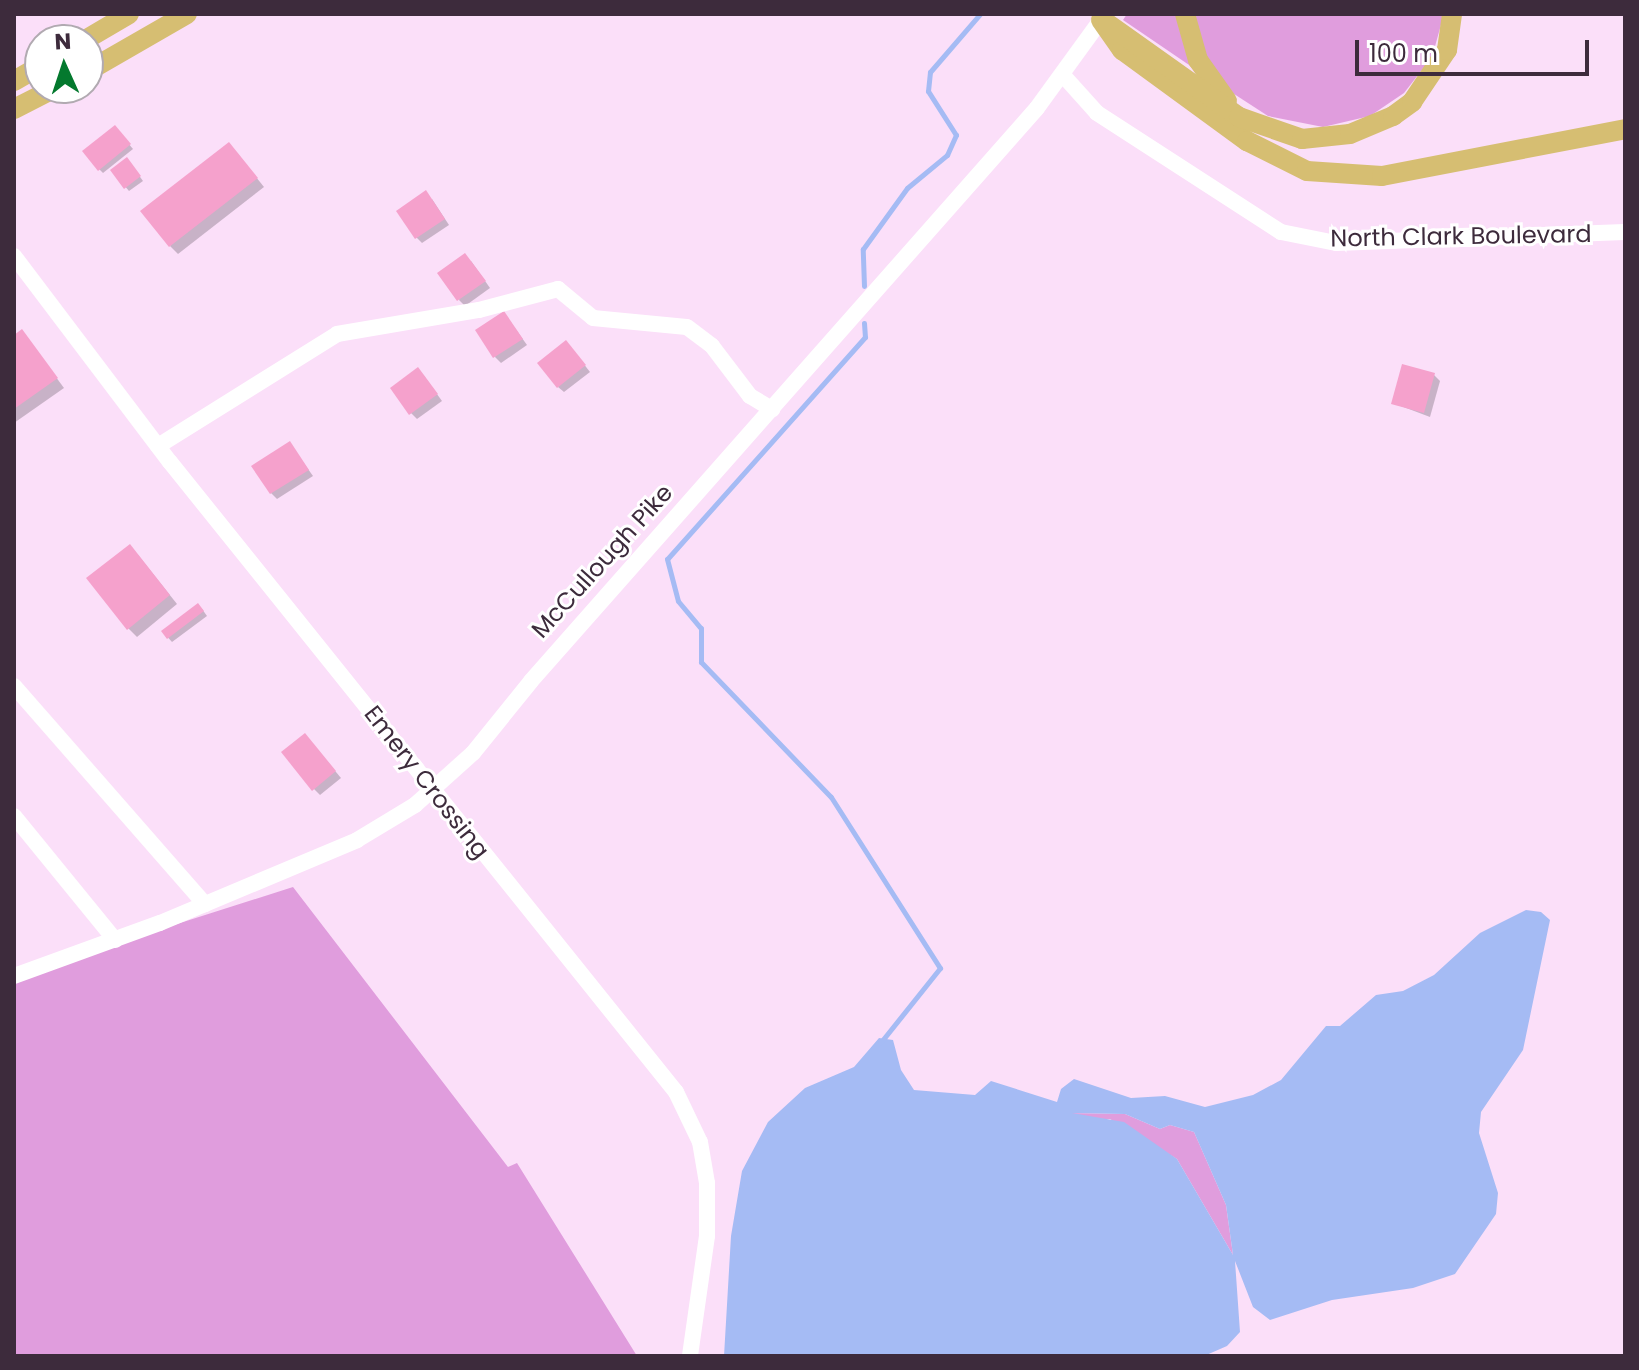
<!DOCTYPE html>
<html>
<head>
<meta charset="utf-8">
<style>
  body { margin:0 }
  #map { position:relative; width:1639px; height:1370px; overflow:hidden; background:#fbdff9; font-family:Poppins,sans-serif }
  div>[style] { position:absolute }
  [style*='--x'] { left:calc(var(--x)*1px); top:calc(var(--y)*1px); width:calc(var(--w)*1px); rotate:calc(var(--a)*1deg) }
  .green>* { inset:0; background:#e09ddd }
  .water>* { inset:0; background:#a5bbf4 }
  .shadow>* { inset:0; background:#0003 }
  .stream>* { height:5px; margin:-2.5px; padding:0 2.5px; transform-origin:2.5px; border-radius:2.5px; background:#a5bbf4 }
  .building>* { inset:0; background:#f5a1cc }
  .minor>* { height:16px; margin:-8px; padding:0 8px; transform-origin:8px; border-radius:8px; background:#fff }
  .major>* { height:20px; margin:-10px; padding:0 10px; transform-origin:10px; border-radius:10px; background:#d6be72 }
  span { translate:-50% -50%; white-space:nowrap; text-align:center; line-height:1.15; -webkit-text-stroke:6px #fff; paint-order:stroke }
  .street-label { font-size:24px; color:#3d2b3c }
  .frame { position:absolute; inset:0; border:16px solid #3d2b3c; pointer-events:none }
  .north { position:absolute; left:24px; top:24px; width:80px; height:80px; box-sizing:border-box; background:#fff; border:2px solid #b1aab1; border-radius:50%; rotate:357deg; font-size:22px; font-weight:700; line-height:32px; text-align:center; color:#3d2b3c }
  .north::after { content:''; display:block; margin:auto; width:28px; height:36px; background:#04792e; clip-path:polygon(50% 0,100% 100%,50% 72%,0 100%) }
  .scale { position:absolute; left:1355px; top:40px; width:234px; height:36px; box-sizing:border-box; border:4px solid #3d2b3c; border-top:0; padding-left:10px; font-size:24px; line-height:28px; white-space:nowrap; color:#3d2b3c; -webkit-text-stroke:6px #fff; paint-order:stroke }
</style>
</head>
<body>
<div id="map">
  <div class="green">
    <i style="clip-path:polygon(1127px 14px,1177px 14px,1192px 67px,1123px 20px)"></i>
    <i style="clip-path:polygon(1192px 14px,1444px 14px,1432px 57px,1404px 93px,1370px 116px,1323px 127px,1268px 116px,1231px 92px,1210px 66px)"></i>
    <i style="clip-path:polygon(293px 887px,508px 1167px,517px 1163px,637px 1356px,14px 1356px,14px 976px)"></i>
    <i style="clip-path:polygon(1069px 1113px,1125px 1114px,1160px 1129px,1170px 1125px,1194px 1132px,1226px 1205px,1233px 1255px,1177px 1159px,1110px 1119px,1088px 1120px)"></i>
  </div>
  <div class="water">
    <i style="clip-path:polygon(evenodd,1526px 910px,1541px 912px,1550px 920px,1523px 1050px,1481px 1112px,1479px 1133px,1498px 1193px,1496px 1214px,1455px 1274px,1413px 1288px,1332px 1300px,1270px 1320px,1253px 1307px,1235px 1261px,1240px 1332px,1227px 1346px,1204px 1356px,724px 1356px,731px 1236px,742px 1171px,768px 1122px,805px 1088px,854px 1067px,879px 1038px,893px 1040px,901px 1070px,914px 1090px,975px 1095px,991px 1081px,1057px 1102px,1061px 1089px,1074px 1079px,1131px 1098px,1165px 1096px,1205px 1107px,1253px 1095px,1281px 1080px,1326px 1026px,1340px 1026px,1376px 995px,1403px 991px,1434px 975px,1480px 933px,1526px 910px,1072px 1113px,1125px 1114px,1160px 1129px,1170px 1125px,1194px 1132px,1226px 1205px,1233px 1255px,1177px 1159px,1124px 1122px,1072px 1113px)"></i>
  </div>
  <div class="shadow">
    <i style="clip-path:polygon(118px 131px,133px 149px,103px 173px,99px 169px)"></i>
    <i style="clip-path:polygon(237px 153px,264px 187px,178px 254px,170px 246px)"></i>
    <i style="clip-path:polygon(130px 163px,143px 181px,129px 191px,112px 171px)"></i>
    <i style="clip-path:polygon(432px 199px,449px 225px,422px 243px,416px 237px)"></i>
    <i style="clip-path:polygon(471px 261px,490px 288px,465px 306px,459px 300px)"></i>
    <i style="clip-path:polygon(504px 313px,527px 345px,501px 363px,495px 357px)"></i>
    <i style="clip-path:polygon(22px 331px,64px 388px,14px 423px,14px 337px)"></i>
    <i style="clip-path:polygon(572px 349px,590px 372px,564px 392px,558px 387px)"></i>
    <i style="clip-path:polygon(1434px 375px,1440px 381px,1430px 417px,1393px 403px)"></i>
    <i style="clip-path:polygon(424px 376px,442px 401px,417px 419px,411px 413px)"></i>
    <i style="clip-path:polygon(290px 444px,313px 476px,277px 499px,271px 493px)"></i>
    <i style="clip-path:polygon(138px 555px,177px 604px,137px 637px,128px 628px)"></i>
    <i style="clip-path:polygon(202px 609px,207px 616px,172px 642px,163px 632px)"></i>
    <i style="clip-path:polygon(311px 742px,341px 778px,320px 795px,314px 789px)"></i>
  </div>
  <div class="stream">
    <i style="--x:864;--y:286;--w:37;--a:-92"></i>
    <i style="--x:863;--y:249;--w:75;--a:-54.2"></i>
    <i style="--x:907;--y:188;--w:52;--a:-39.5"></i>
    <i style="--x:947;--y:155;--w:22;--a:-66"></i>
    <i style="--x:956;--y:135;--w:52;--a:-122.5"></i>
    <i style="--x:928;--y:91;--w:19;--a:-84"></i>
    <i style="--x:930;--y:72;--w:77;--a:-49.2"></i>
    <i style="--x:864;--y:323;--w:14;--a:86"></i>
    <i style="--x:865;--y:337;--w:297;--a:131.7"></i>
    <i style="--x:667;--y:559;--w:43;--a:75.3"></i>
    <i style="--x:678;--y:601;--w:35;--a:50"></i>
    <i style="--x:701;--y:628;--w:34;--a:90"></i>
    <i style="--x:701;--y:662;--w:187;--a:46.1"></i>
    <i style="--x:831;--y:797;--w:203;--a:57.5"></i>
    <i style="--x:940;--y:968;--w:95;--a:128.6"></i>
  </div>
  <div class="building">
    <i style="clip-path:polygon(115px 125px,131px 144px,98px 171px,82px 151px)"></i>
    <i style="clip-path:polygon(229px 142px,258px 178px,169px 247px,140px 211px)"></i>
    <i style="clip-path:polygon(127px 157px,141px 176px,124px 189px,110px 170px)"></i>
    <i style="clip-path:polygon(426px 190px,445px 219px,415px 239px,396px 211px)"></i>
    <i style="clip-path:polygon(465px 253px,486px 281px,457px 301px,437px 273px)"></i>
    <i style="clip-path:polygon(504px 311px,523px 339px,493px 358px,475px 330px)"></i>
    <i style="clip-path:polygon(22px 329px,58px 378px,14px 409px,14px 335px)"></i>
    <i style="clip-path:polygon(566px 340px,586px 365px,557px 388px,537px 363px)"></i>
    <i style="clip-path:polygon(1402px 364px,1435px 373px,1424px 413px,1391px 404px)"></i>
    <i style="clip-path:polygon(418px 367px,438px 394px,409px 415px,390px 388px)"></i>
    <i style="clip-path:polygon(290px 441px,309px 470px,270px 494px,251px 466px)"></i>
    <i style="clip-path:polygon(130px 544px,170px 595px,127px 630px,86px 578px)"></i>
    <i style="clip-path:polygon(198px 603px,204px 611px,167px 639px,161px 631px)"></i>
    <i style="clip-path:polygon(305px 733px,336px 771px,312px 791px,281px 752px)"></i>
  </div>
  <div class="minor">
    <i style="--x:1062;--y:74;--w:52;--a:48.1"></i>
    <i style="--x:1097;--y:113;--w:219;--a:32.9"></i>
    <i style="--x:1281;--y:232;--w:56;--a:11.3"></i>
    <i style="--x:1336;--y:243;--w:289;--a:-2.2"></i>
    <i style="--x:14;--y:256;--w:258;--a:52.9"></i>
    <i style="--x:170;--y:462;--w:808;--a:51.23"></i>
    <i style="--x:676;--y:1092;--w:55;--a:64.4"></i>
    <i style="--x:700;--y:1142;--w:42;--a:80.3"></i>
    <i style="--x:707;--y:1183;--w:53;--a:90"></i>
    <i style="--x:707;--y:1236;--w:121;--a:98.1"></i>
    <i style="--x:158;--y:446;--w:211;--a:-32"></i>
    <i style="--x:337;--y:334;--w:144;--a:-9.6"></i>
    <i style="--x:479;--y:310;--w:82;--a:-14.9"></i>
    <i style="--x:558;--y:289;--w:45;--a:39.6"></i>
    <i style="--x:593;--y:318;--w:94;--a:5.5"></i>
    <i style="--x:687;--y:327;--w:31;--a:37"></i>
    <i style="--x:712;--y:346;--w:63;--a:52.8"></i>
    <i style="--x:750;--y:396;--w:26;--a:31"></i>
    <i style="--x:14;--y:686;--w:290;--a:48.8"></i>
    <i style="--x:14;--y:816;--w:160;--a:50.8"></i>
    <i style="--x:14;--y:976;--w:155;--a:-20"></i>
    <i style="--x:160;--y:923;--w:214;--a:-22.8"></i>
    <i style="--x:357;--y:840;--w:68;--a:-31.1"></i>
    <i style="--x:415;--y:805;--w:78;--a:-41.9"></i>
    <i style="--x:473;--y:753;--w:92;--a:-51.1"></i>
    <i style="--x:531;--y:681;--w:764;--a:-48.55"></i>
    <i style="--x:1037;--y:108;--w:109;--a:-54"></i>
  </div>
  <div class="major">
    <i style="--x:1185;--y:14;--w:48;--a:74.2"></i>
    <i style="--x:1198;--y:60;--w:50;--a:54.7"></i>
    <i style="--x:1101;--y:20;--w:37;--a:55"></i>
    <i style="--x:1122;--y:50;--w:155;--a:36.1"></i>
    <i style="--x:1247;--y:141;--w:67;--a:26.6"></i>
    <i style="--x:1307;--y:171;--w:75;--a:3.8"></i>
    <i style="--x:1382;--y:176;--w:248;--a:-10.9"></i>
    <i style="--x:1108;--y:24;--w:161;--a:35.4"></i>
    <i style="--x:1239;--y:117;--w:67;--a:19.2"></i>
    <i style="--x:1302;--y:139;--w:48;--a:-5.9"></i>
    <i style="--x:1350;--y:134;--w:47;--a:-22.7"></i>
    <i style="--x:1393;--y:116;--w:24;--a:-36"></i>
    <i style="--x:1412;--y:102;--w:63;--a:-56.1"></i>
    <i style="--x:1447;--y:50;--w:36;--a:-82"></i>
    <i style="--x:85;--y:40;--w:51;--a:-30.6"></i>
    <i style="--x:88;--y:71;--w:114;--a:-29.9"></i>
    <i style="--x:14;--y:81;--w:30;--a:-30"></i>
    <i style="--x:14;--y:109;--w:46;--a:-27.1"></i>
  </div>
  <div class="street-label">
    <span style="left:1461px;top:236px;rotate:-1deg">North Clark Boulevard</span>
    <span style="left:602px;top:561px;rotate:-48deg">McCullough Pike</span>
    <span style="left:427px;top:782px;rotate:52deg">Emery Crossing</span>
  </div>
  <div class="frame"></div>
  <div class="north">N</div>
  <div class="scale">100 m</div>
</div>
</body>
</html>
